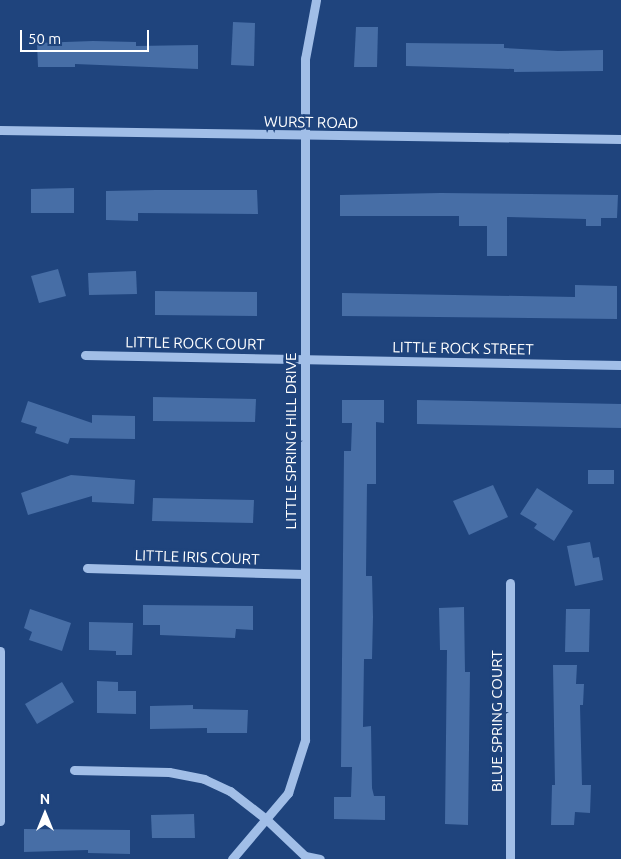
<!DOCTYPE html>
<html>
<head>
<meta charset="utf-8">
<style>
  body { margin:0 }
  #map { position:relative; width:621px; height:859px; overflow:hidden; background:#1f447d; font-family:Ubuntu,sans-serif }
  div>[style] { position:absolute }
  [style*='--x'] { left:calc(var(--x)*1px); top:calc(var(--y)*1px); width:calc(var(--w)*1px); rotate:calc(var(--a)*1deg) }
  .building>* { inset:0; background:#476ea6 }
  .minor>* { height:9px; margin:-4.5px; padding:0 4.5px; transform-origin:4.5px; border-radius:4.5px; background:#a1bee7 }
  span { translate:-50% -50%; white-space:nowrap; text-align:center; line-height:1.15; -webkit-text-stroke:5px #1f447d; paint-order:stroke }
  .street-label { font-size:15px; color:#fff }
  .north { position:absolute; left:20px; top:789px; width:50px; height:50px; -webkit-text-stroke:4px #1f447d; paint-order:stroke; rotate:0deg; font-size:14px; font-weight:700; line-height:20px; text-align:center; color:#fff }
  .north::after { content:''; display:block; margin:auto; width:18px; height:22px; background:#fff; clip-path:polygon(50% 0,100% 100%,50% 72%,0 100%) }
  .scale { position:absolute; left:20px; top:30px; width:129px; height:22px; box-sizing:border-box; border:2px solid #fff; border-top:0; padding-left:6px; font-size:15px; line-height:18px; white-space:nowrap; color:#fff; -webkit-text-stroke:4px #1f447d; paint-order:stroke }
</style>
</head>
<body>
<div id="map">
  <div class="building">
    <i style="clip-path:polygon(233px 22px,255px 23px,254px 66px,231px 65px)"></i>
    <i style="clip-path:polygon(356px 27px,378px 27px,377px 67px,354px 67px)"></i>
    <i style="clip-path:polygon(93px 41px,136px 42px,136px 46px,198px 45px,198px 69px,75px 64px,75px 67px,38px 67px,37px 43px)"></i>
    <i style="clip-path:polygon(406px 43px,504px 44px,504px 48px,558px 51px,603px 50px,603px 71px,514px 72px,514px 69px,406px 66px)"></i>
    <i style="clip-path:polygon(74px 188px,74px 213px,31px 213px,31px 189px)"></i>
    <i style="clip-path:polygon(156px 190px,257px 190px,258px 214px,138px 213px,138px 221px,106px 220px,106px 191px)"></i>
    <i style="clip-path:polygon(441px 193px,618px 195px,617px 218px,601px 218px,601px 226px,586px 226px,586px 219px,507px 217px,507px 256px,487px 256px,487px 226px,459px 226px,459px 216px,340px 216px,340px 195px)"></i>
    <i style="clip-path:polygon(58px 269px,66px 296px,39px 303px,31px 276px)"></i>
    <i style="clip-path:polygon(136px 271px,137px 294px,89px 295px,88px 273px)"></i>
    <i style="clip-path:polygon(575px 285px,617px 286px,617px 319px,342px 316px,342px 293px,575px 297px)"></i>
    <i style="clip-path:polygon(155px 291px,257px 292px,257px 316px,155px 315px)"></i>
    <i style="clip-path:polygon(153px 397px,256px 399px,255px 422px,153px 421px)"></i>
    <i style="clip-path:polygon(342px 400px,384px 400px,384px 423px,376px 422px,376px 484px,367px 484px,366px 576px,372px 576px,373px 617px,372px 659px,364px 659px,363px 727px,371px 726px,372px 788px,374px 796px,385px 796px,385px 820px,334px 819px,334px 797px,351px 797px,352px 767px,341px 767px,344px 451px,351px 451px,352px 423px,342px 423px)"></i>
    <i style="clip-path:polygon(417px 400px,621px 404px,621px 428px,417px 424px)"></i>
    <i style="clip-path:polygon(28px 401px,92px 423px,92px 415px,135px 416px,135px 439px,70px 438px,68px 444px,35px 433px,37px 427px,21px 422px)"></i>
    <i style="clip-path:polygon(588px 470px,614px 470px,614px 484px,588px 484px)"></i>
    <i style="clip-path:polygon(71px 475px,135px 480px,134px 504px,92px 502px,92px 496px,28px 515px,21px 493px)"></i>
    <i style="clip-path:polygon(493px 485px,508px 517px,469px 535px,453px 501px)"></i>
    <i style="clip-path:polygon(537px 488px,573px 511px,554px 541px,534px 528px,537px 524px,520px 514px)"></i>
    <i style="clip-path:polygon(153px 498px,254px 500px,253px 523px,152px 521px)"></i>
    <i style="clip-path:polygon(590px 542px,593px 558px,599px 557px,603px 580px,575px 586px,567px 546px)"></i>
    <i style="clip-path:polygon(143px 605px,253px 606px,253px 630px,236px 629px,235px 638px,160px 635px,160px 625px,143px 625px)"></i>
    <i style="clip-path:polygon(464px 607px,465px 672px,470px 672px,468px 825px,445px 824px,447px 650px,440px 650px,439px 608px)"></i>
    <i style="clip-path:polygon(30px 609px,71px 623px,62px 651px,29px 640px,32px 632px,24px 628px)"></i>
    <i style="clip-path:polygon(566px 609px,590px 609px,589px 652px,565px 652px)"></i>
    <i style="clip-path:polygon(89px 622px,133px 623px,132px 655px,116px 655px,116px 651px,89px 650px)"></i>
    <i style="clip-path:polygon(553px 665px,577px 665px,576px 684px,584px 684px,583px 705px,580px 705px,582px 785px,591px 785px,590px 813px,575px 812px,574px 825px,551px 825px,552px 785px,555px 785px)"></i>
    <i style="clip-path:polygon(97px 681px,118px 682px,118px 691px,136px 691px,136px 714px,97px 713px)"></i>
    <i style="clip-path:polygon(62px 682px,74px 702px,37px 724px,25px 704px)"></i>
    <i style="clip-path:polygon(193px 705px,193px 709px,248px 710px,247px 733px,207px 733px,207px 728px,150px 729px,150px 706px)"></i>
    <i style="clip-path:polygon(194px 814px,195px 838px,152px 838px,151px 815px)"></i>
    <i style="clip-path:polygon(24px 829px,130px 830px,130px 854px,88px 853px,88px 850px,24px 852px)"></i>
  </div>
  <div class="minor">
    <i style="--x:0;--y:130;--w:621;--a:0.83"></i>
    <i style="--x:85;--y:355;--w:536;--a:1.07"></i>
    <i style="--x:87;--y:568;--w:218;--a:1.6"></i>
    <i style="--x:510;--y:583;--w:276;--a:90"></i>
    <i style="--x:0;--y:651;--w:170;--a:90"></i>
    <i style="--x:74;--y:770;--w:95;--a:1.2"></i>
    <i style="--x:169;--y:772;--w:36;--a:11"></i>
    <i style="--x:204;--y:779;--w:29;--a:25"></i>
    <i style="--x:230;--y:791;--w:46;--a:37.9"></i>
    <i style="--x:266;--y:819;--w:54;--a:43.5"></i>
    <i style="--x:305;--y:856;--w:15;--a:11"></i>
    <i style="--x:232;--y:859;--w:87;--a:-49.7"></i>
    <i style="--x:288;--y:793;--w:56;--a:-72.2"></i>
    <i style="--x:305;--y:740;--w:681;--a:-90"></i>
    <i style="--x:305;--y:59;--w:60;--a:-79.4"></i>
  </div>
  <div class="street-label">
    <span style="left:311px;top:122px;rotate:1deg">WURST ROAD</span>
    <span style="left:195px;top:343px;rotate:1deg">LITTLE ROCK COURT</span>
    <span style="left:463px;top:348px;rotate:1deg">LITTLE ROCK STREET</span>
    <span style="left:291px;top:441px;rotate:-90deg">LITTLE SPRING HILL DRIVE</span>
    <span style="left:197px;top:557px;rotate:2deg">LITTLE IRIS COURT</span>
    <span style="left:497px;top:721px;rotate:-90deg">BLUE SPRING COURT</span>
  </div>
  <div class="north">N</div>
  <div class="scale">50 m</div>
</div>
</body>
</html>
